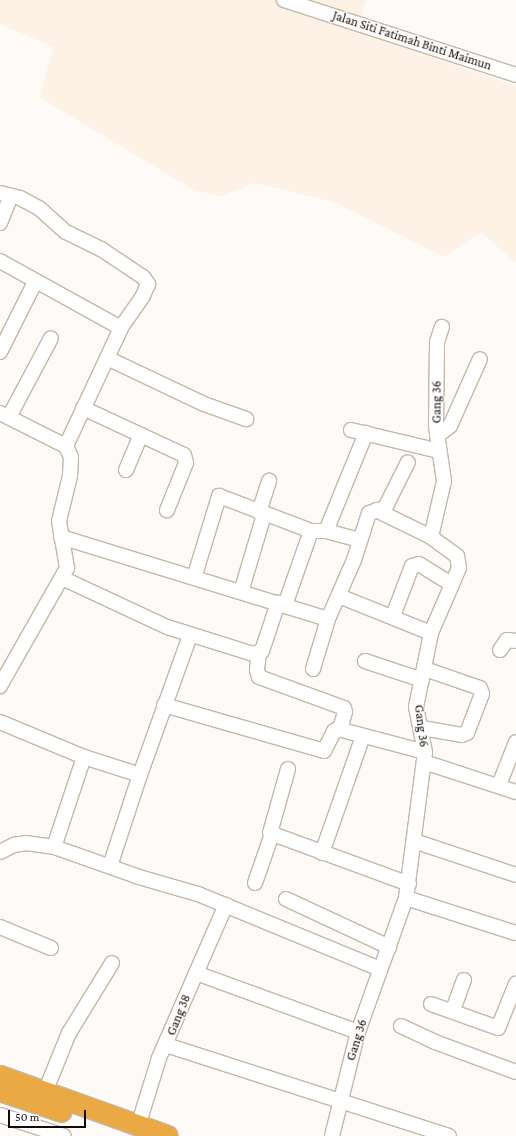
<!DOCTYPE html>
<html>
<head>
<meta charset="utf-8">
<style>
  body { margin:0 }
  #map { position:relative; width:516px; height:1136px; overflow:hidden; background:#fdfaf7; font-family:"Crimson Pro",serif }
  div>[style] { position:absolute }
  [style*='--x'] { left:calc(var(--x)*1px); top:calc(var(--y)*1px); width:calc(var(--w)*1px); rotate:calc(var(--a)*1deg) }
  .built>* { inset:0; background:#fdf2e5 }
  .roads { filter:drop-shadow(1px 0 #c4b7a8) drop-shadow(-1px 0 #c4b7a8) drop-shadow(0 1px #c4b7a8) drop-shadow(0 -1px #c4b7a8) }
  .minor>* { height:14px; margin:-7px; padding:0 7px; transform-origin:7px; border-radius:7px; background:#fff }
  .highway>* { height:20px; margin:-10px; padding:0 10px; transform-origin:10px; border-radius:10px; background:#eba944 }
  span { translate:-50% -50%; white-space:nowrap; text-align:center; line-height:1.15; -webkit-text-stroke:3px #fff; paint-order:stroke }
  .street-label { font-size:13px; color:#0f0b06 }
  .scale { position:absolute; left:8px; top:1110px; width:78px; height:18px; box-sizing:border-box; border:2px solid #0f0b06; border-top:0; padding-left:5px; font-size:12px; line-height:14px; white-space:nowrap; color:#0f0b06; -webkit-text-stroke:3px #fff; paint-order:stroke }
</style>
</head>
<body>
<div id="map">
  <div class="built">
    <i style="clip-path:polygon(0 0,366px 0,356px 31px,516px 86px,516px 263px,481px 232px,444px 257px,334px 202px,255px 183px,221px 196px,194px 190px,39px 97px,54px 47px,0 24px)"></i>
  </div>
  <div class="roads">
    <div class="minor">
      <i style="--x:284;--y:0;--w:244;--a:17.9"></i>
      <i style="--x:0;--y:193;--w:21;--a:14"></i>
      <i style="--x:20;--y:198;--w:21;--a:28"></i>
      <i style="--x:39;--y:208;--w:36;--a:42"></i>
      <i style="--x:66;--y:232;--w:39;--a:26"></i>
      <i style="--x:101;--y:249;--w:50;--a:33.7"></i>
      <i style="--x:143;--y:277;--w:9;--a:54"></i>
      <i style="--x:148;--y:284;--w:13;--a:113"></i>
      <i style="--x:143;--y:296;--w:39;--a:125"></i>
      <i style="--x:121;--y:328;--w:130;--a:115"></i>
      <i style="--x:0;--y:223;--w:29;--a:-68"></i>
      <i style="--x:0;--y:261;--w:138;--a:29"></i>
      <i style="--x:0;--y:352;--w:78;--a:-63.4"></i>
      <i style="--x:107;--y:358;--w:107;--a:25.4"></i>
      <i style="--x:204;--y:404;--w:45;--a:19.7"></i>
      <i style="--x:83;--y:408;--w:111;--a:25"></i>
      <i style="--x:184;--y:455;--w:8;--a:76"></i>
      <i style="--x:186;--y:463;--w:51;--a:112"></i>
      <i style="--x:0;--y:413;--w:74;--a:26.6"></i>
      <i style="--x:66;--y:446;--w:12;--a:66"></i>
      <i style="--x:71;--y:457;--w:19;--a:93"></i>
      <i style="--x:70;--y:476;--w:46;--a:103.7"></i>
      <i style="--x:59;--y:521;--w:48;--a:80.3"></i>
      <i style="--x:67;--y:568;--w:136;--a:119.6"></i>
      <i style="--x:9;--y:417;--w:89;--a:-62"></i>
      <i style="--x:351;--y:430;--w:90;--a:13.4"></i>
      <i style="--x:437;--y:436;--w:16;--a:-38"></i>
      <i style="--x:450;--y:426;--w:73;--a:-65.9"></i>
      <i style="--x:126;--y:470;--w:38;--a:-67"></i>
      <i style="--x:376;--y:510;--w:61;--a:26.1"></i>
      <i style="--x:259;--y:512;--w:33;--a:-72"></i>
      <i style="--x:326;--y:531;--w:106;--a:-67.8"></i>
      <i style="--x:61;--y:537;--w:279;--a:17.1"></i>
      <i style="--x:328;--y:619;--w:64;--a:-66.2"></i>
      <i style="--x:354;--y:560;--w:49;--a:-72.3"></i>
      <i style="--x:369;--y:513;--w:17;--a:-17"></i>
      <i style="--x:385;--y:508;--w:51;--a:-63.4"></i>
      <i style="--x:62;--y:578;--w:116;--a:25"></i>
      <i style="--x:167;--y:627;--w:90;--a:17.4"></i>
      <i style="--x:253;--y:654;--w:9;--a:-18"></i>
      <i style="--x:262;--y:651;--w:51;--a:-71.6"></i>
      <i style="--x:194;--y:578;--w:86;--a:-73"></i>
      <i style="--x:219;--y:496;--w:98;--a:20.8"></i>
      <i style="--x:311;--y:531;--w:15;--a:0"></i>
      <i style="--x:326;--y:531;--w:34;--a:15"></i>
      <i style="--x:241;--y:592;--w:80;--a:-73.4"></i>
      <i style="--x:339;--y:596;--w:99;--a:21.9"></i>
      <i style="--x:285;--y:605;--w:78;--a:-70.6"></i>
      <i style="--x:393;--y:616;--w:53;--a:-69.2"></i>
      <i style="--x:412;--y:566;--w:7;--a:-16"></i>
      <i style="--x:419;--y:564;--w:39;--a:32"></i>
      <i style="--x:500;--y:650;--w:12;--a:-55"></i>
      <i style="--x:507;--y:640;--w:9;--a:6"></i>
      <i style="--x:259;--y:653;--w:17;--a:97"></i>
      <i style="--x:257;--y:670;--w:7;--a:74"></i>
      <i style="--x:259;--y:677;--w:90;--a:20"></i>
      <i style="--x:344;--y:708;--w:4;--a:76"></i>
      <i style="--x:345;--y:712;--w:18;--a:106"></i>
      <i style="--x:365;--y:661;--w:60;--a:18.4"></i>
      <i style="--x:313;--y:669;--w:52;--a:-73.3"></i>
      <i style="--x:164;--y:705;--w:166;--a:16"></i>
      <i style="--x:324;--y:751;--w:22;--a:-63"></i>
      <i style="--x:334;--y:731;--w:4;--a:-27"></i>
      <i style="--x:338;--y:729;--w:90;--a:14.8"></i>
      <i style="--x:0;--y:722;--w:91;--a:22.6"></i>
      <i style="--x:84;--y:757;--w:59;--a:17.8"></i>
      <i style="--x:140;--y:775;--w:149;--a:-70.3"></i>
      <i style="--x:422;--y:728;--w:40;--a:10"></i>
      <i style="--x:461;--y:735;--w:6;--a:-18"></i>
      <i style="--x:467;--y:733;--w:42;--a:-69"></i>
      <i style="--x:482;--y:694;--w:6;--a:-108"></i>
      <i style="--x:480;--y:688;--w:58;--a:-160.9"></i>
      <i style="--x:424;--y:762;--w:97;--a:18.1"></i>
      <i style="--x:288;--y:769;--w:66;--a:105.7"></i>
      <i style="--x:270;--y:833;--w:148;--a:20.1"></i>
      <i style="--x:499;--y:785;--w:46;--a:-68.4"></i>
      <i style="--x:414;--y:841;--w:108;--a:18.4"></i>
      <i style="--x:54;--y:847;--w:95;--a:-71.6"></i>
      <i style="--x:0;--y:852;--w:16;--a:-27"></i>
      <i style="--x:14;--y:845;--w:12;--a:-9"></i>
      <i style="--x:26;--y:843;--w:28;--a:8"></i>
      <i style="--x:54;--y:847;--w:90;--a:19.4"></i>
      <i style="--x:139;--y:877;--w:61;--a:16.1"></i>
      <i style="--x:198;--y:894;--w:197;--a:22.4"></i>
      <i style="--x:322;--y:853;--w:124;--a:-70.7"></i>
      <i style="--x:110;--y:866;--w:96;--a:-71.8"></i>
      <i style="--x:255;--y:883;--w:52;--a:-70.9"></i>
      <i style="--x:406;--y:898;--w:115;--a:17.7"></i>
      <i style="--x:286;--y:899;--w:114;--a:25"></i>
      <i style="--x:0;--y:927;--w:55;--a:22.4"></i>
      <i style="--x:196;--y:973;--w:172;--a:20"></i>
      <i style="--x:431;--y:1004;--w:71;--a:19.7"></i>
      <i style="--x:498;--y:1028;--w:48;--a:-67.8"></i>
      <i style="--x:453;--y:1010;--w:32;--a:-70"></i>
      <i style="--x:401;--y:1026;--w:38;--a:25"></i>
      <i style="--x:435;--y:1042;--w:86;--a:20.3"></i>
      <i style="--x:166;--y:1045;--w:297;--a:17.8"></i>
      <i style="--x:45;--y:1092;--w:64;--a:-67.9"></i>
      <i style="--x:69;--y:1033;--w:82;--a:-58.4"></i>
      <i style="--x:0;--y:1115;--w:67;--a:18.2"></i>
      <i style="--x:138;--y:1126;--w:71;--a:-72.8"></i>
      <i style="--x:159;--y:1058;--w:167;--a:-66.4"></i>
      <i style="--x:332;--y:1136;--w:107;--a:-76"></i>
      <i style="--x:358;--y:1032;--w:142;--a:-70.3"></i>
      <i style="--x:406;--y:898;--w:147;--a:-82.6"></i>
      <i style="--x:425;--y:752;--w:46;--a:-101.3"></i>
      <i style="--x:416;--y:707;--w:76;--a:-78.5"></i>
      <i style="--x:431;--y:633;--w:71;--a:-66.7"></i>
      <i style="--x:459;--y:568;--w:12;--a:-99"></i>
      <i style="--x:457;--y:556;--w:32;--a:-144"></i>
      <i style="--x:431;--y:537;--w:57;--a:-76.9"></i>
      <i style="--x:444;--y:481;--w:56;--a:-98.3"></i>
      <i style="--x:436;--y:426;--w:84;--a:-89.3"></i>
      <i style="--x:437;--y:342;--w:16;--a:-72"></i>
    </div>
    <div class="highway">
      <i style="--x:0;--y:1076;--w:178;--a:19.7"></i>
      <i style="--x:0;--y:1091;--w:65;--a:18.7"></i>
    </div>
  </div>
  <div class="street-label">
    <span style="left:412px;top:41px;rotate:18deg">Jalan Siti Fatimah Binti Maimun</span>
    <span style="left:437px;top:402px;rotate:-90deg">Gang 36</span>
    <span style="left:421px;top:726px;rotate:83deg">Gang 36</span>
    <span style="left:179px;top:1015px;rotate:-68deg">Gang 38</span>
    <span style="left:357px;top:1040px;rotate:-73deg">Gang 36</span>
  </div>
  <div class="scale">50 m</div>
</div>
</body>
</html>
